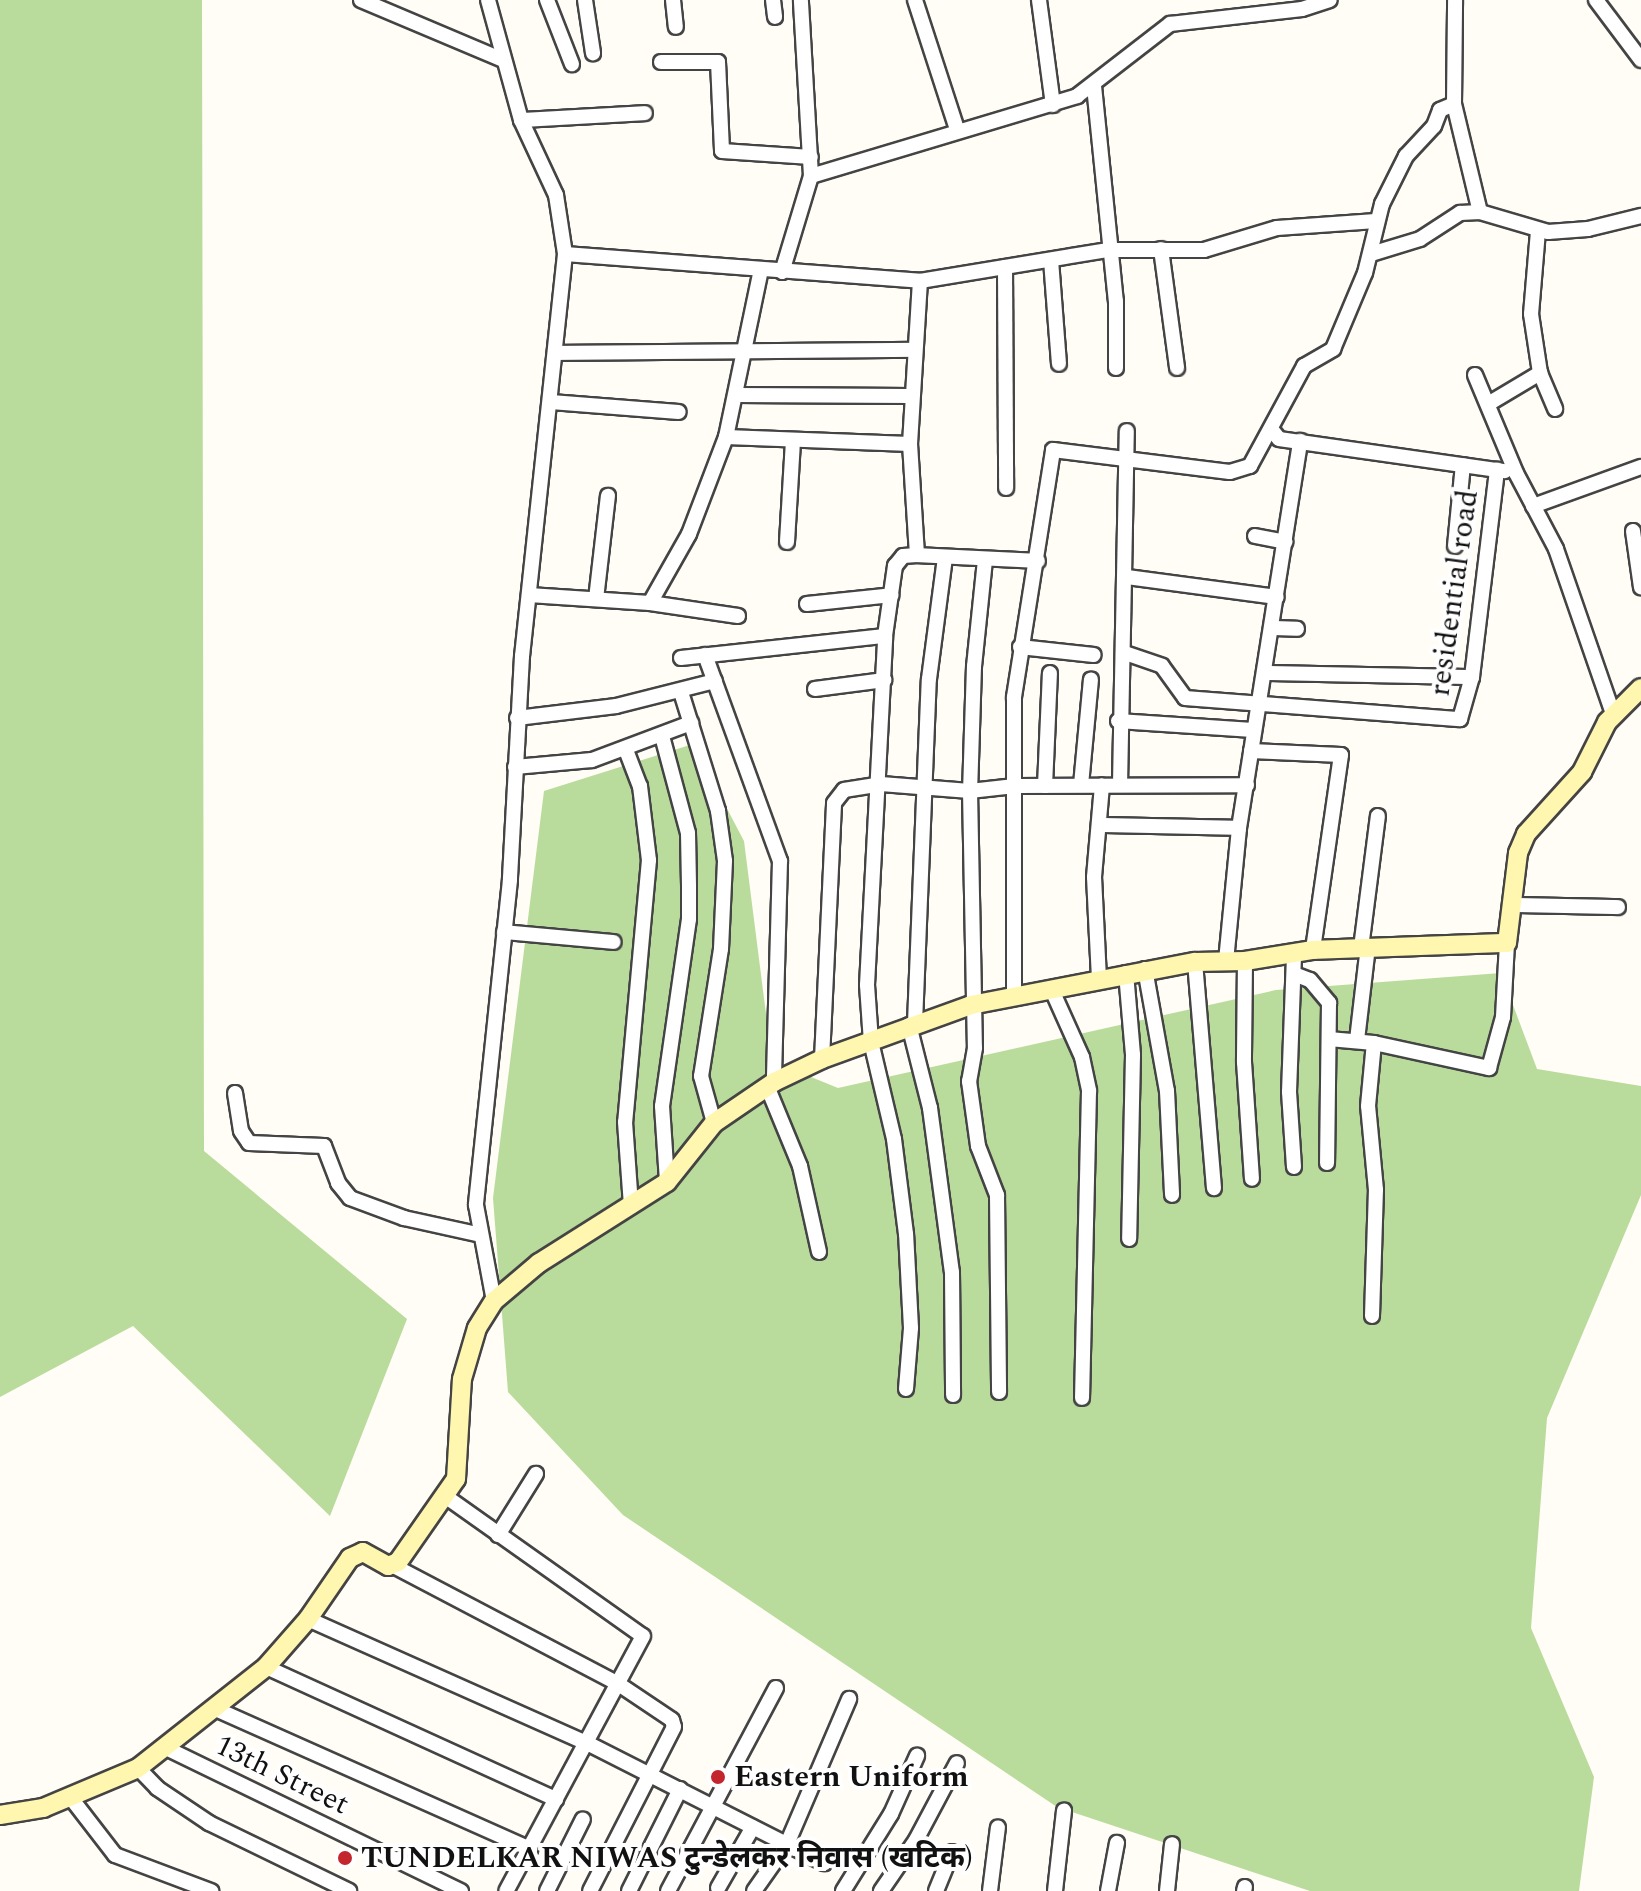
<!DOCTYPE html>
<html>
<head>
<meta charset="utf-8">
<style>
  body { margin:0 }
  #map { position:relative; width:1641px; height:1891px; overflow:hidden; background:#fffdf5; font-family:Spectral,"Noto Sans Devanagari",serif }
  div>[style] { position:absolute }
  [style*='--x'] { left:calc(var(--x)*1px); top:calc(var(--y)*1px); width:calc(var(--w)*1px); rotate:calc(var(--a)*1deg) }
  .forest>* { inset:0; background:#b9dc9c }
  .roads { filter:drop-shadow(2px 0 #444) drop-shadow(-2px 0 #444) drop-shadow(0 2px #444) drop-shadow(0 -2px #444) }
  .street>* { height:14px; margin:-7px; padding:0 7px; transform-origin:7px; border-radius:7px; background:#fff }
  .secondary>* { height:18px; margin:-9px; padding:0 9px; transform-origin:9px; border-radius:9px; background:#fff6b0 }
  .dots>* { width:22px; height:22px; translate:-50% -50%; box-sizing:border-box; border:4px solid #fff; border-radius:50% }
  span { translate:-50% -50%; white-space:nowrap; text-align:center; line-height:1.15; -webkit-text-stroke:8px #fff; paint-order:stroke }
  .street-label { font-size:30px; color:#111 }
  .poi-label { font-size:30px; color:#111; font-weight:700 }
  .left { translate:0 -50%; text-align:left }
</style>
</head>
<body>
<div id="map">
  <div class="forest">
    <i style="clip-path:polygon(0 0,202px 0,204px 1151px,407px 1319px,330px 1516px,133px 1326px,0 1397px)"></i>
    <i style="clip-path:polygon(693px 744px,744px 841px,772px 1061px,838px 1088px,1276px 990px,1501px 973px,1537px 1069px,1641px 1086px,1641px 1195px,1547px 1418px,1531px 1628px,1594px 1777px,1579px 1891px,1310px 1891px,1057px 1807px,623px 1515px,508px 1392px,493px 1198px,544px 791px)"></i>
  </div>
  <div class="roads">
    <div class="street">
      <i style="--x:361;--y:0;--w:152;--a:22.9"></i>
      <i style="--x:488;--y:0;--w:124;--a:74.6"></i>
      <i style="--x:521;--y:120;--w:83;--a:65"></i>
      <i style="--x:556;--y:195;--w:60;--a:81.3"></i>
      <i style="--x:565;--y:254;--w:404;--a:96.1"></i>
      <i style="--x:522;--y:656;--w:224;--a:93.1"></i>
      <i style="--x:510;--y:880;--w:327;--a:96"></i>
      <i style="--x:476;--y:1205;--w:98;--a:79.4"></i>
      <i style="--x:547;--y:0;--w:69;--a:68.7"></i>
      <i style="--x:585;--y:0;--w:54;--a:81.4"></i>
      <i style="--x:673;--y:0;--w:27;--a:84"></i>
      <i style="--x:773;--y:0;--w:17;--a:83"></i>
      <i style="--x:915;--y:0;--w:136;--a:72"></i>
      <i style="--x:1039;--y:0;--w:106;--a:82.4"></i>
      <i style="--x:1596;--y:0;--w:75;--a:53.1"></i>
      <i style="--x:661;--y:62;--w:57;--a:0"></i>
      <i style="--x:718;--y:62;--w:89;--a:87.4"></i>
      <i style="--x:722;--y:151;--w:89;--a:3.9"></i>
      <i style="--x:1094;--y:86;--w:216;--a:84.2"></i>
      <i style="--x:1116;--y:301;--w:67;--a:90"></i>
      <i style="--x:1454;--y:104;--w:111;--a:76.5"></i>
      <i style="--x:521;--y:120;--w:124;--a:-3.2"></i>
      <i style="--x:811;--y:176;--w:278;--a:-16.7"></i>
      <i style="--x:1077;--y:96;--w:118;--a:-37.7"></i>
      <i style="--x:1170;--y:24;--w:133;--a:-6.5"></i>
      <i style="--x:1302;--y:9;--w:29;--a:-18"></i>
      <i style="--x:1538;--y:231;--w:83;--a:94.8"></i>
      <i style="--x:1531;--y:314;--w:60;--a:81.3"></i>
      <i style="--x:1540;--y:373;--w:39;--a:67"></i>
      <i style="--x:1161;--y:249;--w:120;--a:82.3"></i>
      <i style="--x:565;--y:254;--w:356;--a:4.3"></i>
      <i style="--x:920;--y:281;--w:191;--a:-9.4"></i>
      <i style="--x:1108;--y:250;--w:96;--a:0"></i>
      <i style="--x:1204;--y:250;--w:76;--a:-16.8"></i>
      <i style="--x:1277;--y:228;--w:99;--a:-4"></i>
      <i style="--x:1371;--y:254;--w:51;--a:-17"></i>
      <i style="--x:1420;--y:239;--w:48;--a:-33"></i>
      <i style="--x:1460;--y:213;--w:20;--a:-3"></i>
      <i style="--x:1480;--y:212;--w:71;--a:16.4"></i>
      <i style="--x:1548;--y:232;--w:40;--a:-4.3"></i>
      <i style="--x:1588;--y:229;--w:55;--a:-13.8"></i>
      <i style="--x:1051;--y:260;--w:104;--a:85.6"></i>
      <i style="--x:1005;--y:267;--w:221;--a:89.7"></i>
      <i style="--x:782;--y:272;--w:100;--a:-73.2"></i>
      <i style="--x:811;--y:176;--w:176;--a:-93.3"></i>
      <i style="--x:556;--y:353;--w:358;--a:-0.5"></i>
      <i style="--x:1475;--y:375;--w:106;--a:67.3"></i>
      <i style="--x:1516;--y:473;--w:86;--a:62.2"></i>
      <i style="--x:1556;--y:549;--w:175;--a:70.9"></i>
      <i style="--x:737;--y:395;--w:173;--a:0.3"></i>
      <i style="--x:551;--y:402;--w:128;--a:4.5"></i>
      <i style="--x:1488;--y:404;--w:61;--a:-30.8"></i>
      <i style="--x:1272;--y:430;--w:11;--a:52"></i>
      <i style="--x:1279;--y:439;--w:228;--a:8.1"></i>
      <i style="--x:726;--y:437;--w:184;--a:2.2"></i>
      <i style="--x:1533;--y:506;--w:115;--a:-19.9"></i>
      <i style="--x:1633;--y:531;--w:57;--a:81.9"></i>
      <i style="--x:1255;--y:536;--w:31;--a:11"></i>
      <i style="--x:787;--y:542;--w:101;--a:-86.6"></i>
      <i style="--x:1455;--y:546;--w:81;--a:-84.4"></i>
      <i style="--x:917;--y:555;--w:111;--a:-93.6"></i>
      <i style="--x:910;--y:444;--w:163;--a:-86.5"></i>
      <i style="--x:985;--y:560;--w:107;--a:95.9"></i>
      <i style="--x:974;--y:666;--w:125;--a:91.8"></i>
      <i style="--x:970;--y:791;--w:257;--a:88.9"></i>
      <i style="--x:975;--y:1048;--w:34;--a:100"></i>
      <i style="--x:969;--y:1081;--w:66;--a:82.1"></i>
      <i style="--x:978;--y:1146;--w:53;--a:68.8"></i>
      <i style="--x:997;--y:1195;--w:197;--a:89.4"></i>
      <i style="--x:1127;--y:577;--w:151;--a:7.6"></i>
      <i style="--x:529;--y:595;--w:121;--a:3.8"></i>
      <i style="--x:650;--y:603;--w:89;--a:8.4"></i>
      <i style="--x:596;--y:599;--w:104;--a:-83.4"></i>
      <i style="--x:650;--y:603;--w:79;--a:-60.5"></i>
      <i style="--x:689;--y:534;--w:104;--a:-69.1"></i>
      <i style="--x:726;--y:437;--w:171;--a:-78.2"></i>
      <i style="--x:807;--y:604;--w:85;--a:-6"></i>
      <i style="--x:1274;--y:628;--w:23;--a:2"></i>
      <i style="--x:1020;--y:647;--w:74;--a:6.2"></i>
      <i style="--x:1125;--y:653;--w:39;--a:19"></i>
      <i style="--x:1162;--y:666;--w:39;--a:54"></i>
      <i style="--x:1185;--y:698;--w:276;--a:4.4"></i>
      <i style="--x:1460;--y:719;--w:44;--a:-74.1"></i>
      <i style="--x:1472;--y:677;--w:209;--a:-83.1"></i>
      <i style="--x:705;--y:655;--w:219;--a:70"></i>
      <i style="--x:780;--y:861;--w:221;--a:91.6"></i>
      <i style="--x:681;--y:658;--w:205;--a:-6.2"></i>
      <i style="--x:1264;--y:673;--w:208;--a:1.1"></i>
      <i style="--x:815;--y:689;--w:70;--a:-7.4"></i>
      <i style="--x:681;--y:692;--w:125;--a:72.7"></i>
      <i style="--x:718;--y:811;--w:50;--a:82"></i>
      <i style="--x:725;--y:861;--w:88;--a:92.6"></i>
      <i style="--x:721;--y:949;--w:129;--a:98.9"></i>
      <i style="--x:701;--y:1076;--w:49;--a:74.5"></i>
      <i style="--x:517;--y:718;--w:100;--a:-6.9"></i>
      <i style="--x:616;--y:706;--w:102;--a:-14.2"></i>
      <i style="--x:1118;--y:721;--w:135;--a:3.8"></i>
      <i style="--x:662;--y:736;--w:100;--a:75"></i>
      <i style="--x:688;--y:833;--w:54;--a:88.9"></i>
      <i style="--x:689;--y:887;--w:32;--a:90"></i>
      <i style="--x:689;--y:919;--w:189;--a:98.2"></i>
      <i style="--x:662;--y:1106;--w:76;--a:86.2"></i>
      <i style="--x:626;--y:750;--w:39;--a:69"></i>
      <i style="--x:640;--y:786;--w:75;--a:83.1"></i>
      <i style="--x:649;--y:860;--w:263;--a:95.2"></i>
      <i style="--x:625;--y:1122;--w:84;--a:85.9"></i>
      <i style="--x:1251;--y:751;--w:90;--a:2.5"></i>
      <i style="--x:1341;--y:755;--w:197;--a:98.2"></i>
      <i style="--x:515;--y:767;--w:77;--a:-5.2"></i>
      <i style="--x:592;--y:760;--w:106;--a:-20.5"></i>
      <i style="--x:1081;--y:785;--w:106;--a:-84.6"></i>
      <i style="--x:1120;--y:785;--w:354;--a:-88.9"></i>
      <i style="--x:1045;--y:786;--w:113;--a:-87.5"></i>
      <i style="--x:1099;--y:825;--w:140;--a:1.2"></i>
      <i style="--x:1512;--y:905;--w:106;--a:1.1"></i>
      <i style="--x:504;--y:932;--w:110;--a:5.2"></i>
      <i style="--x:1361;--y:948;--w:133;--a:-82.7"></i>
      <i style="--x:1226;--y:961;--w:134;--a:-84.4"></i>
      <i style="--x:1239;--y:828;--w:392;--a:-81"></i>
      <i style="--x:1245;--y:961;--w:101;--a:90.6"></i>
      <i style="--x:1244;--y:1062;--w:117;--a:86.1"></i>
      <i style="--x:1195;--y:962;--w:227;--a:85.2"></i>
      <i style="--x:1145;--y:969;--w:124;--a:79.8"></i>
      <i style="--x:1167;--y:1091;--w:104;--a:87.2"></i>
      <i style="--x:1126;--y:973;--w:82;--a:85.1"></i>
      <i style="--x:1133;--y:1055;--w:184;--a:91.2"></i>
      <i style="--x:1294;--y:974;--w:17;--a:21"></i>
      <i style="--x:1310;--y:980;--w:30;--a:50"></i>
      <i style="--x:1329;--y:1003;--w:160;--a:90.7"></i>
      <i style="--x:1099;--y:979;--w:102;--a:-92.8"></i>
      <i style="--x:1094;--y:877;--w:92;--a:-85"></i>
      <i style="--x:1051;--y:988;--w:76;--a:65.8"></i>
      <i style="--x:1082;--y:1057;--w:35;--a:78"></i>
      <i style="--x:1089;--y:1091;--w:307;--a:91.3"></i>
      <i style="--x:1014;--y:996;--w:299;--a:-90"></i>
      <i style="--x:1014;--y:697;--w:250;--a:-81"></i>
      <i style="--x:1053;--y:450;--w:178;--a:7.1"></i>
      <i style="--x:1230;--y:472;--w:21;--a:-17"></i>
      <i style="--x:1250;--y:466;--w:114;--a:-61.6"></i>
      <i style="--x:1304;--y:366;--w:34;--a:-30"></i>
      <i style="--x:1333;--y:349;--w:82;--a:-67.2"></i>
      <i style="--x:1365;--y:273;--w:71;--a:-76.2"></i>
      <i style="--x:1382;--y:204;--w:54;--a:-63.4"></i>
      <i style="--x:1406;--y:156;--w:41;--a:-47"></i>
      <i style="--x:1434;--y:126;--w:17;--a:-69"></i>
      <i style="--x:1440;--y:110;--w:15;--a:-23"></i>
      <i style="--x:1454;--y:104;--w:104;--a:-89.4"></i>
      <i style="--x:915;--y:1023;--w:344;--a:-87.7"></i>
      <i style="--x:929;--y:679;--w:123;--a:-82.5"></i>
      <i style="--x:909;--y:1025;--w:86;--a:75.8"></i>
      <i style="--x:930;--y:1108;--w:165;--a:82.4"></i>
      <i style="--x:952;--y:1272;--w:123;--a:89.5"></i>
      <i style="--x:1329;--y:1039;--w:45;--a:5.1"></i>
      <i style="--x:1374;--y:1043;--w:118;--a:12.3"></i>
      <i style="--x:1489;--y:1068;--w:53;--a:-74.6"></i>
      <i style="--x:1503;--y:1017;--w:74;--a:-86.9"></i>
      <i style="--x:1357;--y:1040;--w:94;--a:-83.3"></i>
      <i style="--x:822;--y:1059;--w:256;--a:-87.3"></i>
      <i style="--x:834;--y:803;--w:16;--a:-52"></i>
      <i style="--x:844;--y:790;--w:37;--a:-9"></i>
      <i style="--x:881;--y:784;--w:89;--a:4.5"></i>
      <i style="--x:970;--y:791;--w:45;--a:-6.3"></i>
      <i style="--x:1015;--y:786;--w:232;--a:-0.2"></i>
      <i style="--x:767;--y:1086;--w:87;--a:67.6"></i>
      <i style="--x:800;--y:1166;--w:88;--a:77.5"></i>
      <i style="--x:235;--y:1093;--w:38;--a:81"></i>
      <i style="--x:241;--y:1131;--w:14;--a:56"></i>
      <i style="--x:249;--y:1143;--w:75;--a:2.3"></i>
      <i style="--x:324;--y:1146;--w:40;--a:69"></i>
      <i style="--x:338;--y:1183;--w:19;--a:51"></i>
      <i style="--x:350;--y:1198;--w:58;--a:20.3"></i>
      <i style="--x:404;--y:1218;--w:75;--a:12.4"></i>
      <i style="--x:1294;--y:1167;--w:75;--a:-93.8"></i>
      <i style="--x:1289;--y:1092;--w:139;--a:-87.9"></i>
      <i style="--x:1372;--y:1316;--w:126;--a:-88.2"></i>
      <i style="--x:1376;--y:1190;--w:84;--a:-95.4"></i>
      <i style="--x:1368;--y:1106;--w:63;--a:-84.6"></i>
      <i style="--x:906;--y:1389;--w:61;--a:-85.3"></i>
      <i style="--x:911;--y:1328;--w:94;--a:-93"></i>
      <i style="--x:906;--y:1234;--w:96;--a:-97.2"></i>
      <i style="--x:894;--y:1139;--w:100;--a:-103.3"></i>
      <i style="--x:871;--y:1042;--w:57;--a:-94"></i>
      <i style="--x:867;--y:985;--w:349;--a:-87"></i>
      <i style="--x:885;--y:636;--w:71;--a:-81.9"></i>
      <i style="--x:895;--y:566;--w:13;--a:-51"></i>
      <i style="--x:903;--y:556;--w:14;--a:-4"></i>
      <i style="--x:917;--y:555;--w:121;--a:2.8"></i>
      <i style="--x:445;--y:1496;--w:242;--a:35.3"></i>
      <i style="--x:643;--y:1636;--w:289;--a:118.2"></i>
      <i style="--x:498;--y:1535;--w:72;--a:-58.1"></i>
      <i style="--x:392;--y:1565;--w:254;--a:27.7"></i>
      <i style="--x:617;--y:1683;--w:66;--a:33.9"></i>
      <i style="--x:672;--y:1720;--w:7;--a:74"></i>
      <i style="--x:674;--y:1727;--w:184;--a:117.1"></i>
      <i style="--x:308;--y:1619;--w:305;--a:24"></i>
      <i style="--x:587;--y:1743;--w:266;--a:26.9"></i>
      <i style="--x:266;--y:1667;--w:319;--a:24.5"></i>
      <i style="--x:218;--y:1710;--w:342;--a:24"></i>
      <i style="--x:166;--y:1748;--w:328;--a:25.9"></i>
      <i style="--x:138;--y:1768;--w:28;--a:46"></i>
      <i style="--x:157;--y:1788;--w:63;--a:33.9"></i>
      <i style="--x:209;--y:1823;--w:156;--a:25.9"></i>
      <i style="--x:71;--y:1798;--w:72;--a:52.3"></i>
      <i style="--x:115;--y:1855;--w:103;--a:20.6"></i>
      <i style="--x:718;--y:1888;--w:70;--a:-60.2"></i>
      <i style="--x:547;--y:1891;--w:80;--a:-63.4"></i>
      <i style="--x:629;--y:1891;--w:114;--a:-63.4"></i>
      <i style="--x:668;--y:1891;--w:230;--a:-62"></i>
      <i style="--x:754;--y:1891;--w:57;--a:-54.9"></i>
      <i style="--x:787;--y:1844;--w:158;--a:-66.8"></i>
      <i style="--x:843;--y:1891;--w:91;--a:-58.1"></i>
      <i style="--x:891;--y:1814;--w:64;--a:-65.9"></i>
      <i style="--x:881;--y:1891;--w:62;--a:-55.5"></i>
      <i style="--x:916;--y:1840;--w:87;--a:-62"></i>
      <i style="--x:936;--y:1891;--w:42;--a:-67.7"></i>
      <i style="--x:990;--y:1891;--w:64;--a:-82.9"></i>
      <i style="--x:1055;--y:1891;--w:81;--a:-83.6"></i>
      <i style="--x:1108;--y:1891;--w:49;--a:-79.4"></i>
      <i style="--x:1167;--y:1891;--w:47;--a:-83.9"></i>
      <i style="--x:1244;--y:1891;--w:4;--a:-76"></i>
    </div>
    <div class="secondary">
      <i style="--x:0;--y:1815;--w:44;--a:-9.2"></i>
      <i style="--x:43;--y:1808;--w:103;--a:-22.8"></i>
      <i style="--x:138;--y:1768;--w:163;--a:-38.3"></i>
      <i style="--x:266;--y:1667;--w:64;--a:-48.8"></i>
      <i style="--x:308;--y:1619;--w:74;--a:-55.5"></i>
      <i style="--x:350;--y:1558;--w:14;--a:-25"></i>
      <i style="--x:363;--y:1552;--w:29;--a:29"></i>
      <i style="--x:388;--y:1566;--w:11;--a:-22"></i>
      <i style="--x:398;--y:1562;--w:101;--a:-55.1"></i>
      <i style="--x:456;--y:1479;--w:100;--a:-86.6"></i>
      <i style="--x:462;--y:1379;--w:53;--a:-73.6"></i>
      <i style="--x:477;--y:1328;--w:32;--a:-58"></i>
      <i style="--x:494;--y:1301;--w:59;--a:-40.2"></i>
      <i style="--x:539;--y:1263;--w:151;--a:-32.3"></i>
      <i style="--x:667;--y:1182;--w:75;--a:-51.5"></i>
      <i style="--x:714;--y:1123;--w:73;--a:-34.3"></i>
      <i style="--x:774;--y:1082;--w:53;--a:-25.6"></i>
      <i style="--x:822;--y:1059;--w:158;--a:-19.9"></i>
      <i style="--x:971;--y:1005;--w:228;--a:-10.9"></i>
      <i style="--x:1195;--y:962;--w:50;--a:-1.1"></i>
      <i style="--x:1245;--y:961;--w:69;--a:-9.2"></i>
      <i style="--x:1313;--y:950;--w:194;--a:-2.1"></i>
      <i style="--x:1507;--y:943;--w:91;--a:-83"></i>
      <i style="--x:1518;--y:853;--w:21;--a:-67"></i>
      <i style="--x:1526;--y:834;--w:84;--a:-47.9"></i>
      <i style="--x:1582;--y:772;--w:56;--a:-63.4"></i>
      <i style="--x:1607;--y:722;--w:48;--a:-45"></i>
    </div>
  </div>
  <div class="dots">
    <i style="left:718px;top:1777px;background:#c4262e"></i>
    <i style="left:345px;top:1858px;background:#c4262e"></i>
  </div>
  <div class="street-label">
    <span style="left:1454px;top:593px;rotate:-82deg">residential road</span>
    <span style="left:282px;top:1775px;rotate:26deg">13th Street</span>
  </div>
  <div class="poi-label">
    <span class="left" style="left:734px;top:1777px">Eastern Uniform</span>
    <span class="left" style="left:361px;top:1858px">TUNDELKAR NIWAS टुन्डेलकर निवास (खटिक)</span>
  </div>
</div>
</body>
</html>
